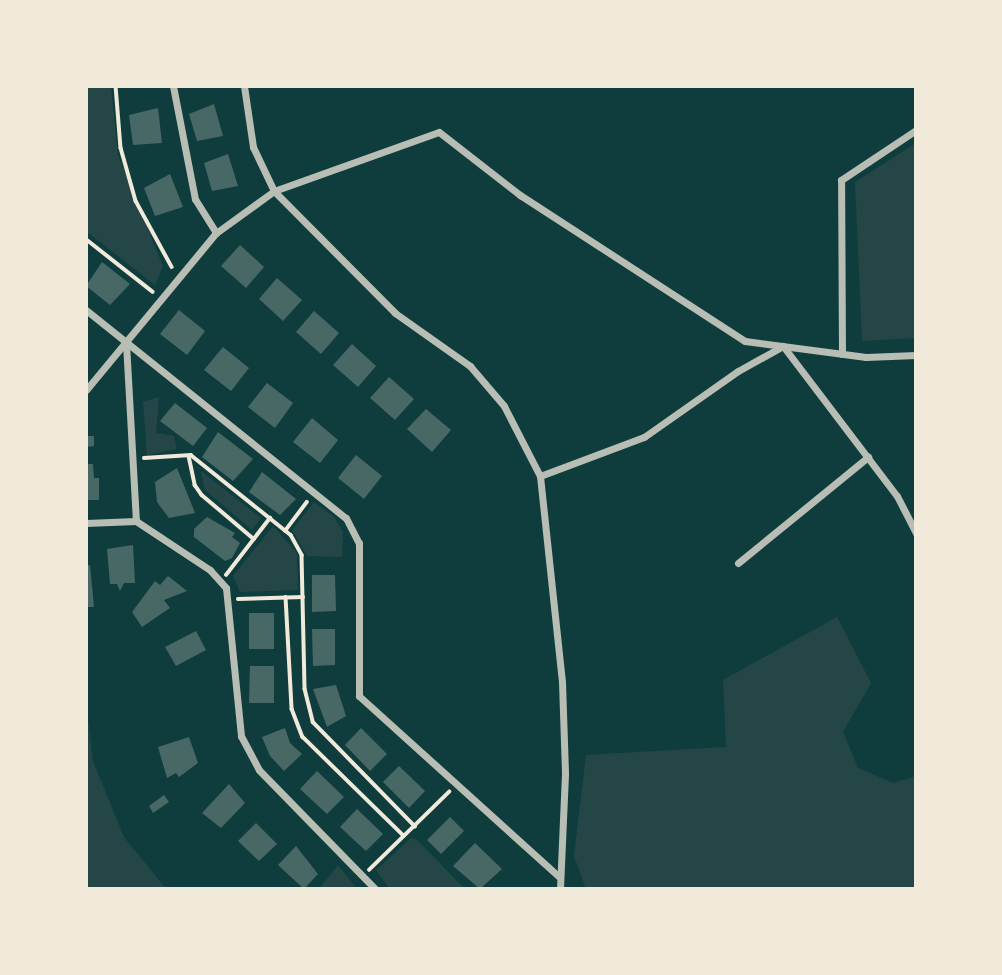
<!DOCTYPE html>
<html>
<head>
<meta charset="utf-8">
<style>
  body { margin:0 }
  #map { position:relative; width:1002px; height:975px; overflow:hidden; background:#0f3d3e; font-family:"Exo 2",sans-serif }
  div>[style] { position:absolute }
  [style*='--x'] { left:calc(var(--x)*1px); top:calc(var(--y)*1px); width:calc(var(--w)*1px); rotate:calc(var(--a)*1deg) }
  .green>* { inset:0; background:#244646 }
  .building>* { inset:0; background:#486865 }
  .path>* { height:3.5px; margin:-1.75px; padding:0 1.75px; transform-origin:1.75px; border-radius:1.75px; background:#f1e9da }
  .minor>* { height:7px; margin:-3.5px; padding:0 3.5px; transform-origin:3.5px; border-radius:3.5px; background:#b8beb3 }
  span { translate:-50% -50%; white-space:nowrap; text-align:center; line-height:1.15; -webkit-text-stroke:7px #f1e9da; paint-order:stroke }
  .frame { position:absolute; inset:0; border:88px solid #f1e9da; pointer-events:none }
</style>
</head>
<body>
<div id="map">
  <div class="green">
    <i style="clip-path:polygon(86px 86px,111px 86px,118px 155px,163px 266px,155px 285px,86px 231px)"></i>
    <i style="clip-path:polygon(916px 143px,916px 338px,862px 341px,855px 182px)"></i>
    <i style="clip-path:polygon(159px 397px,156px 433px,174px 436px,177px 449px,147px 455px,143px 402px)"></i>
    <i style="clip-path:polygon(201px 471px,261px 518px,252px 530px,205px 490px)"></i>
    <i style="clip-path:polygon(314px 502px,334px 517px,343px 532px,342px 557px,307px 556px,292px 530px)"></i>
    <i style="clip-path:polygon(273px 526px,297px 553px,298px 590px,240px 592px,233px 576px)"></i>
    <i style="clip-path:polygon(837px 617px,871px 683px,843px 732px,858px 768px,893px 783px,916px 776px,916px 889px,586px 889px,574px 856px,586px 755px,726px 747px,723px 680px)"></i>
    <i style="clip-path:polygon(86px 702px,93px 761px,124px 837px,166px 889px,86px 889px)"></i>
    <i style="clip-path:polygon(411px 838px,416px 839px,465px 889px,390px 889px,376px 870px)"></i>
    <i style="clip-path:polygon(338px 865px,357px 889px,319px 889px)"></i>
  </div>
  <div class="building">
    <i style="clip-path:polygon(214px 104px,223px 136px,197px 141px,189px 114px)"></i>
    <i style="clip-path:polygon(158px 108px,162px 143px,133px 145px,129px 115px)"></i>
    <i style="clip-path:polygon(228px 154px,238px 186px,212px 191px,204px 163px)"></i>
    <i style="clip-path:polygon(170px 174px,183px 207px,155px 216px,144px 188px)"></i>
    <i style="clip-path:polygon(240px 245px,264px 267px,246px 288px,221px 266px)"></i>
    <i style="clip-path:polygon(102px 262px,130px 284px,110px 305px,86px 286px)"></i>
    <i style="clip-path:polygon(277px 278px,302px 300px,283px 321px,259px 299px)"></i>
    <i style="clip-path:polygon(179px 310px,205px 331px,187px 355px,160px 334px)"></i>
    <i style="clip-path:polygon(314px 311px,339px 333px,321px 354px,296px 332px)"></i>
    <i style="clip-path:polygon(352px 344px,376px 366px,358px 387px,333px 365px)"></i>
    <i style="clip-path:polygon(223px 347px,249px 368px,231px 391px,204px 370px)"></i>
    <i style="clip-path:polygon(389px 377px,414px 399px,395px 420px,370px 398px)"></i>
    <i style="clip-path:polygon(267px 383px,293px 403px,275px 428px,248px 407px)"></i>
    <i style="clip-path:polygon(175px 403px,207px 428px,193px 446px,160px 421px)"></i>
    <i style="clip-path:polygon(426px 409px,451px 430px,432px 452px,407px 429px)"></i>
    <i style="clip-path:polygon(312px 418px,338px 440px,320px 463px,293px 442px)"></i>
    <i style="clip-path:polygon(218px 432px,253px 459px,233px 481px,202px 457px)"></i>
    <i style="clip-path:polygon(86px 436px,94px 436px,94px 446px,86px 447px)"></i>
    <i style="clip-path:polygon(356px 455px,382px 476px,364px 499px,338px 478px)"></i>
    <i style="clip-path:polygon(86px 464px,93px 464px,94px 478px,99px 478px,99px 500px,86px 500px)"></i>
    <i style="clip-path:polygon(177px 468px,195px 513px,169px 518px,157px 502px,155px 482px)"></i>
    <i style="clip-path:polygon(262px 472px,296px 499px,280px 515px,249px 492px)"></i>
    <i style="clip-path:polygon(207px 517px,235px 533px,232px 537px,240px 543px,232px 558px,225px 561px,194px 537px,194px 529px)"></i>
    <i style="clip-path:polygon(133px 545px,135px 583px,124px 583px,120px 591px,117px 584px,110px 584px,107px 549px)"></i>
    <i style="clip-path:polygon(90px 565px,94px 607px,86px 607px,86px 566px)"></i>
    <i style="clip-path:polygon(312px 575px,335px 575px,336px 611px,312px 612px)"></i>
    <i style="clip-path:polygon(168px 576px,187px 591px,164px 600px,170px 608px,142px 627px,132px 612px,155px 581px,160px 585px)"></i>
    <i style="clip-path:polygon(249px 613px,274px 613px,274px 649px,249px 649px)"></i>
    <i style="clip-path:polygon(312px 629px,335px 629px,335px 665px,313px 666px)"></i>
    <i style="clip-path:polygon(196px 631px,206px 650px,176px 666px,165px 647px)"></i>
    <i style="clip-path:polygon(250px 666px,274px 666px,274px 703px,249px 703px)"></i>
    <i style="clip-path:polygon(336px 685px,346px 716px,327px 727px,313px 689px)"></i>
    <i style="clip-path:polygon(285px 728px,290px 743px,302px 754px,284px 771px,270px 756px,262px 737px)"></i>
    <i style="clip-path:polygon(361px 728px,387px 754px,370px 771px,345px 745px)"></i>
    <i style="clip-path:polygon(189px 737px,198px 763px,179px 777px,176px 773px,167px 778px,158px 747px)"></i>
    <i style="clip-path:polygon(399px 766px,425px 791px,409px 808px,383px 782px)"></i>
    <i style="clip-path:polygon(317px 771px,344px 797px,327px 814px,300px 789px)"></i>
    <i style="clip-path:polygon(229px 784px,245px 803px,221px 828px,202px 813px)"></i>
    <i style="clip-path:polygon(164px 795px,169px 802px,153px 813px,149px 806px)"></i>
    <i style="clip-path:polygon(357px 809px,383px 834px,366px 851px,340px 827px)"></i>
    <i style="clip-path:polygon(450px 817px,464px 831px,441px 854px,427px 840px)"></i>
    <i style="clip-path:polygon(256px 823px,277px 844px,259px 861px,238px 841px)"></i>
    <i style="clip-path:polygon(475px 843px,502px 869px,480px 889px,453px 866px)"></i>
    <i style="clip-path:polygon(296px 846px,318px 874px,304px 889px,278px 865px)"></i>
  </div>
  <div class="path">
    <i style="--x:116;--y:86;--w:62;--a:85.4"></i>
    <i style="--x:121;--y:148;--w:55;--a:74.2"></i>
    <i style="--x:136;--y:201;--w:75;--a:61.4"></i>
    <i style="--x:86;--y:239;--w:85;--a:38.3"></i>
    <i style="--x:189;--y:456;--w:30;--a:78"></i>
    <i style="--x:195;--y:485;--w:12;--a:55"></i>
    <i style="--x:202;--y:495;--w:68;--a:40.2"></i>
    <i style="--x:144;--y:458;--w:47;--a:-3.7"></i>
    <i style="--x:191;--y:455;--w:128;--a:38.7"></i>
    <i style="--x:291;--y:535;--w:23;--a:61"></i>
    <i style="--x:302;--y:555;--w:134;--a:88.7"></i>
    <i style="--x:305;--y:689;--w:34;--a:76"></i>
    <i style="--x:313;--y:722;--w:146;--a:45.6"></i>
    <i style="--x:285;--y:531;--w:36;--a:-53"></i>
    <i style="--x:226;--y:575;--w:72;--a:-52.3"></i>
    <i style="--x:286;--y:597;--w:112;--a:86.9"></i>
    <i style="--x:292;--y:709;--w:30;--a:69"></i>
    <i style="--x:303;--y:737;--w:141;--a:44.4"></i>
    <i style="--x:238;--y:599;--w:65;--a:-1.8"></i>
    <i style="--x:369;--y:870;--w:112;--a:-44.3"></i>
  </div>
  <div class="minor">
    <i style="--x:173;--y:86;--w:115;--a:79"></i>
    <i style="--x:195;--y:199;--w:40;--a:58"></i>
    <i style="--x:244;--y:86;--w:62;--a:81.6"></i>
    <i style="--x:253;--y:147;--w:49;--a:64.5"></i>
    <i style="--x:274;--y:191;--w:172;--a:45.2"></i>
    <i style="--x:395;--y:313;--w:92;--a:35.2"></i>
    <i style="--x:470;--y:366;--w:52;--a:49.6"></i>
    <i style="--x:504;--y:406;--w:79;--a:62.8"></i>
    <i style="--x:540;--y:476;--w:207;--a:83.9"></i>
    <i style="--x:562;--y:682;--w:92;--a:88.1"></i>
    <i style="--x:565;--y:774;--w:115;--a:92.5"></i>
    <i style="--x:86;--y:310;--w:333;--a:38.7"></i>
    <i style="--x:346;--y:518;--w:28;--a:63"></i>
    <i style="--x:359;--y:543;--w:153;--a:90"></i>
    <i style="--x:359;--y:696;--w:270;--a:42.1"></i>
    <i style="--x:126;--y:343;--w:178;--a:86.8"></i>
    <i style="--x:842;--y:354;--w:174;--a:-90.3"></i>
    <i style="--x:841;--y:180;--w:90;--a:-33.7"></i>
    <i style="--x:86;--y:390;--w:204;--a:-50.4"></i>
    <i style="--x:216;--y:233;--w:72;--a:-35.9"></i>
    <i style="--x:274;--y:191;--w:175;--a:-19.7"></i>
    <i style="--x:439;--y:132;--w:103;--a:37.9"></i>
    <i style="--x:520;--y:195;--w:268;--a:33"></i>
    <i style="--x:745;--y:341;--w:122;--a:7.5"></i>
    <i style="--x:866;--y:357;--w:50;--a:-2.3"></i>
    <i style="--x:540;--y:476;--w:111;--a:-20.6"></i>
    <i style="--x:644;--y:437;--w:115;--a:-35.1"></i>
    <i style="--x:738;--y:371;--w:51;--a:-29.1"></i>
    <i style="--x:783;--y:346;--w:188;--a:52.8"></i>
    <i style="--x:897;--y:496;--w:42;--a:62.8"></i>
    <i style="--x:86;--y:523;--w:50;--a:-2.3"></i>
    <i style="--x:136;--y:521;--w:89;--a:33.5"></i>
    <i style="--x:210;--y:570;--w:24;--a:48"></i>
    <i style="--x:226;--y:588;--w:149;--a:84.2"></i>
    <i style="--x:241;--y:736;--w:38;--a:62"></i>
    <i style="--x:259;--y:770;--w:166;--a:45.7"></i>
    <i style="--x:738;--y:563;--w:168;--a:-39.2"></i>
  </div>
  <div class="frame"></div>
</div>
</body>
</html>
